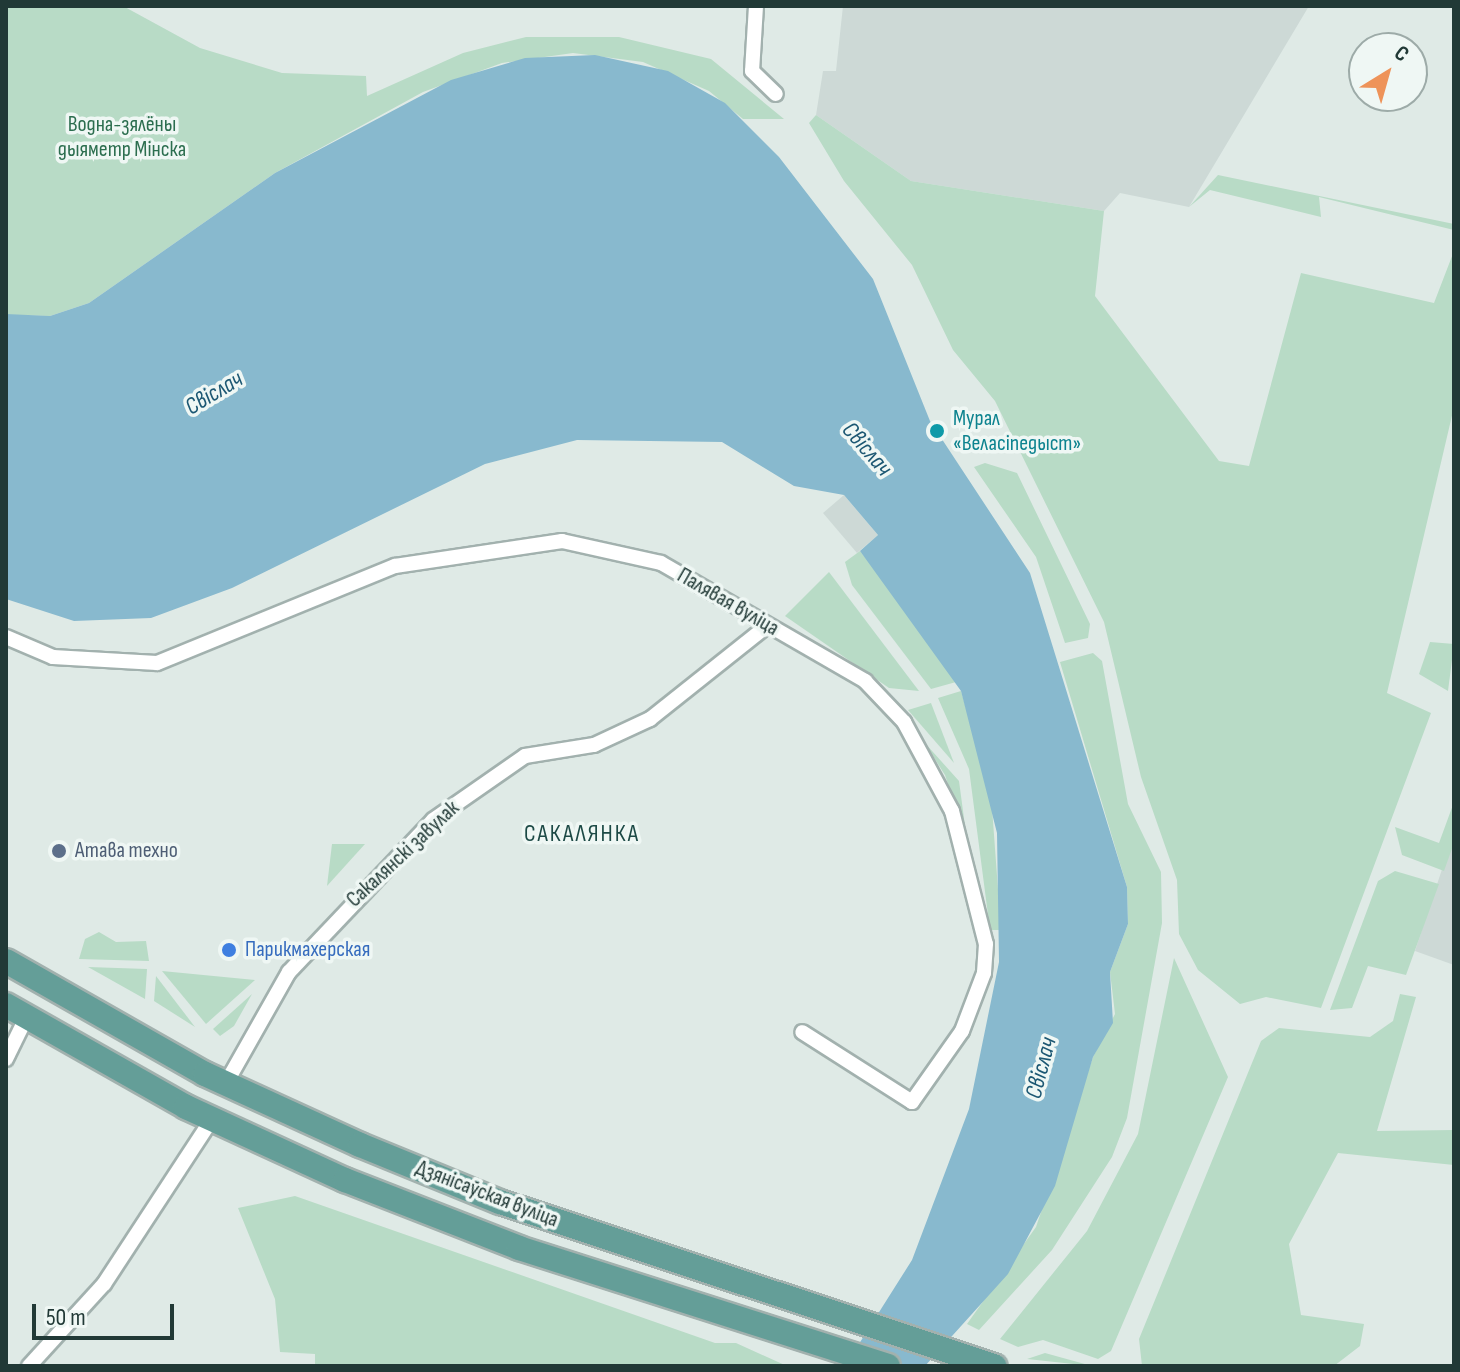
<!DOCTYPE html>
<html>
<head>
<meta charset="utf-8">
<style>
  body { margin:0 }
  #map { position:relative; width:1460px; height:1372px; overflow:hidden; background:#dfeae6; font-family:"Sofia Sans Condensed",sans-serif }
  div>[style] { position:absolute }
  [style*='--x'] { left:calc(var(--x)*1px); top:calc(var(--y)*1px); width:calc(var(--w)*1px); rotate:calc(var(--a)*1deg) }
  .built>* { inset:0; background:#cdd9d6 }
  .green>* { inset:0; background:#b8dbc6 }
  .water>* { inset:0; background:#88b9ce }
  .roads { filter:drop-shadow(2px 0 #a2b1ae) drop-shadow(-2px 0 #a2b1ae) drop-shadow(0 2px #a2b1ae) drop-shadow(0 -2px #a2b1ae) }
  .minor>* { height:14px; margin:-7px; padding:0 7px; transform-origin:7px; border-radius:7px; background:#fff }
  .primary>* { height:24px; margin:-12px; padding:0 12px; transform-origin:12px; border-radius:12px; background:#649e98 }
  .dots>* { width:22px; height:22px; translate:-50% -50%; box-sizing:border-box; border:4px solid #eff7f4; border-radius:50% }
  span { translate:-50% -50%; white-space:nowrap; text-align:center; line-height:1.15; -webkit-text-stroke:7px #eff7f4; paint-order:stroke }
  .park-label { font-size:22px; color:#2c6e4f }
  .culture-label { font-size:22px; color:#0d838f }
  .left { translate:0 -50%; text-align:left }
  .street-label { font-size:22px; color:#213936 }
  .service-label { font-size:22px; color:#4e5e75 }
  .shop-label { font-size:22px; color:#366cbe }
  .water-label { font-size:24px; color:#1d5873; font-style:italic }
  .neighbourhood-label { font-size:24px; color:#1d4a46; letter-spacing:2px }
  .frame { position:absolute; inset:0; border:8px solid #213936; pointer-events:none }
  .north { position:absolute; left:1348px; top:32px; width:80px; height:80px; box-sizing:border-box; background:#eff7f4; border:2px solid #9daba8; border-radius:50%; rotate:37deg; font-size:22px; font-weight:700; line-height:32px; text-align:center; color:#213936 }
  .north::after { content:''; display:block; margin:auto; width:28px; height:36px; background:#ee9359; clip-path:polygon(50% 0,100% 100%,50% 72%,0 100%) }
  .scale { position:absolute; left:32px; top:1304px; width:142px; height:36px; box-sizing:border-box; border:4px solid #213936; border-top:0; padding-left:10px; font-size:24px; line-height:28px; white-space:nowrap; color:#213936; -webkit-text-stroke:6px #eff7f4; paint-order:stroke }
</style>
</head>
<body>
<div id="map">
  <div class="built">
    <i style="clip-path:polygon(843px 6px,1309px 6px,1189px 207px,1120px 193px,1104px 211px,911px 181px,816px 115px,823px 71px,836px 71px)"></i>
    <i style="clip-path:polygon(844px 495px,878px 535px,857px 553px,823px 513px)"></i>
    <i style="clip-path:polygon(1454px 833px,1454px 965px,1415px 951px)"></i>
  </div>
  <div class="green">
    <i style="clip-path:polygon(6px 6px,123px 6px,200px 48px,282px 73px,366px 76px,367px 96px,463px 53px,526px 37px,619px 37px,711px 59px,784px 119px,743px 119px,709px 91px,643px 62px,573px 53px,502px 63px,423px 92px,275px 173px,89px 303px,50px 316px,8px 315px)"></i>
    <i style="clip-path:polygon(816px 115px,911px 181px,1104px 211px,1095px 296px,1219px 461px,1249px 466px,1301px 273px,1434px 303px,1454px 251px,1454px 407px,1387px 693px,1431px 713px,1321px 1008px,1266px 997px,1240px 1004px,1198px 970px,1179px 934px,1177px 880px,1141px 777px,1104px 622px,995px 401px,953px 350px,912px 265px,844px 181px,809px 123px)"></i>
    <i style="clip-path:polygon(1218px 175px,1454px 224px,1454px 230px,1319px 197px,1321px 217px,1210px 190px,1189px 207px)"></i>
    <i style="clip-path:polygon(985px 463px,1017px 473px,1090px 624px,1088px 638px,1065px 643px,1036px 557px,974px 467px)"></i>
    <i style="clip-path:polygon(860px 551px,900px 600px,956px 682px,931px 689px,852px 585px,845px 562px)"></i>
    <i style="clip-path:polygon(829px 572px,919px 691px,889px 688px,785px 616px)"></i>
    <i style="clip-path:polygon(1430px 642px,1454px 644px,1448px 691px,1419px 674px)"></i>
    <i style="clip-path:polygon(1093px 653px,1102px 661px,1128px 804px,1161px 872px,1162px 923px,1127px 1118px,1112px 1157px,1052px 1250px,979px 1330px,967px 1324px,1036px 1227px,1093px 1057px,1115px 1014px,1110px 972px,1128px 924px,1127px 887px,1060px 662px)"></i>
    <i style="clip-path:polygon(961px 691px,991px 794px,1001px 930px,990px 930px,969px 769px,938px 698px)"></i>
    <i style="clip-path:polygon(931px 703px,954px 763px,908px 710px)"></i>
    <i style="clip-path:polygon(924px 742px,959px 781px,967px 841px,945px 775px)"></i>
    <i style="clip-path:polygon(1454px 802px,1454px 843px,1444px 871px,1402px 855px,1395px 827px,1439px 843px)"></i>
    <i style="clip-path:polygon(332px 844px,365px 844px,327px 886px)"></i>
    <i style="clip-path:polygon(1395px 871px,1439px 884px,1406px 975px,1368px 966px,1352px 1008px,1330px 1010px,1378px 881px)"></i>
    <i style="clip-path:polygon(99px 932px,116px 942px,146px 941px,149px 961px,79px 959px,85px 939px)"></i>
    <i style="clip-path:polygon(1174px 958px,1228px 1077px,1111px 1351px,1098px 1359px,1043px 1340px,1018px 1347px,1000px 1339px,1087px 1231px,1138px 1134px)"></i>
    <i style="clip-path:polygon(88px 967px,147px 969px,145px 999px)"></i>
    <i style="clip-path:polygon(162px 971px,255px 980px,206px 1024px)"></i>
    <i style="clip-path:polygon(156px 976px,195px 1027px,154px 1001px)"></i>
    <i style="clip-path:polygon(252px 994px,234px 1026px,220px 1036px,213px 1029px)"></i>
    <i style="clip-path:polygon(1400px 994px,1416px 997px,1377px 1131px,1454px 1130px,1454px 1165px,1338px 1153px,1289px 1244px,1301px 1315px,1364px 1324px,1360px 1346px,1334px 1366px,1142px 1366px,1139px 1339px,1261px 1041px,1279px 1028px,1370px 1037px,1393px 1021px)"></i>
    <i style="clip-path:polygon(295px 1196px,715px 1343px,736px 1343px,787px 1366px,315px 1366px,315px 1354px,280px 1352px,275px 1299px,238px 1208px)"></i>
    <i style="clip-path:polygon(1045px 1353px,1092px 1366px,1027px 1359px)"></i>
  </div>
  <div class="water">
    <i style="clip-path:polygon(595px 55px,668px 71px,725px 103px,779px 157px,873px 279px,930px 421px,1030px 573px,1127px 887px,1128px 924px,1110px 972px,1113px 1023px,1093px 1057px,1055px 1186px,1008px 1274px,925px 1366px,845px 1366px,912px 1260px,969px 1109px,999px 962px,997px 833px,961px 691px,860px 551px,878px 535px,844px 495px,794px 486px,722px 442px,577px 440px,485px 464px,232px 588px,151px 618px,74px 621px,6px 599px,6px 314px,50px 316px,89px 303px,275px 173px,451px 80px,525px 58px)"></i>
  </div>
  <div class="roads">
    <div class="minor">
      <i style="--x:756;--y:6;--w:65;--a:93.5"></i>
      <i style="--x:752;--y:71;--w:33;--a:44"></i>
      <i style="--x:6;--y:637;--w:51;--a:23.1"></i>
      <i style="--x:53;--y:657;--w:104;--a:3.3"></i>
      <i style="--x:157;--y:663;--w:257;--a:-22.2"></i>
      <i style="--x:395;--y:566;--w:169;--a:-8.5"></i>
      <i style="--x:562;--y:541;--w:101;--a:12.5"></i>
      <i style="--x:661;--y:563;--w:236;--a:30"></i>
      <i style="--x:865;--y:681;--w:57;--a:46.4"></i>
      <i style="--x:904;--y:722;--w:101;--a:61.7"></i>
      <i style="--x:952;--y:811;--w:137;--a:75.7"></i>
      <i style="--x:986;--y:944;--w:29;--a:94"></i>
      <i style="--x:984;--y:973;--w:62;--a:110.8"></i>
      <i style="--x:962;--y:1031;--w:87;--a:125.2"></i>
      <i style="--x:912;--y:1102;--w:130;--a:-147.5"></i>
      <i style="--x:6;--y:1059;--w:48;--a:-64"></i>
      <i style="--x:225;--y:1085;--w:130;--a:-60.5"></i>
      <i style="--x:289;--y:972;--w:209;--a:-46.5"></i>
      <i style="--x:433;--y:820;--w:112;--a:-34.8"></i>
      <i style="--x:525;--y:756;--w:70;--a:-9.1"></i>
      <i style="--x:594;--y:745;--w:62;--a:-24.9"></i>
      <i style="--x:650;--y:719;--w:149;--a:-38.5"></i>
      <i style="--x:29;--y:1366;--w:111;--a:-47.6"></i>
      <i style="--x:104;--y:1284;--w:197;--a:-56.8"></i>
    </div>
    <div class="primary">
      <i style="--x:6;--y:961;--w:229;--a:29.6"></i>
      <i style="--x:205;--y:1074;--w:170;--a:24.6"></i>
      <i style="--x:360;--y:1145;--w:151;--a:22.2"></i>
      <i style="--x:500;--y:1202;--w:521;--a:18.37"></i>
      <i style="--x:6;--y:1005;--w:207;--a:29.5"></i>
      <i style="--x:186;--y:1107;--w:175;--a:24.7"></i>
      <i style="--x:345;--y:1180;--w:187;--a:21.3"></i>
      <i style="--x:519;--y:1248;--w:387;--a:17.7"></i>
    </div>
  </div>
  <div class="dots">
    <i style="left:937px;top:431px;background:#0f9aa8"></i>
    <i style="left:59px;top:851px;background:#5c6f8a"></i>
    <i style="left:229px;top:950px;background:#3f7fe0"></i>
  </div>
  <div class="park-label">
    <span style="left:122px;top:137px">Водна-зялёны<br>дыяметр Мінска</span>
  </div>
  <div class="culture-label">
    <span class="left" style="left:953px;top:431px">Мурал<br>«Веласіпедыст»</span>
  </div>
  <div class="street-label">
    <span style="left:728px;top:602px;rotate:30deg">Палявая вуліца</span>
    <span style="left:403px;top:854px;rotate:-43deg">Сакалянскі завулак</span>
    <span style="left:487px;top:1194px;rotate:21deg">Дзянісаўская вуліца</span>
  </div>
  <div class="service-label">
    <span class="left" style="left:75px;top:851px">Атава техно</span>
  </div>
  <div class="shop-label">
    <span class="left" style="left:245px;top:950px">Парикмахерская</span>
  </div>
  <div class="water-label">
    <span style="left:214px;top:393px;rotate:-31deg">Свіслач</span>
    <span style="left:867px;top:449px;rotate:49deg">Свіслач</span>
    <span style="left:1041px;top:1068px;rotate:-75deg">Свіслач</span>
  </div>
  <div class="neighbourhood-label">
    <span style="left:582px;top:834px">САКАЛЯНКА</span>
  </div>
  <div class="frame"></div>
  <div class="north">С</div>
  <div class="scale">50 m</div>
</div>
</body>
</html>
